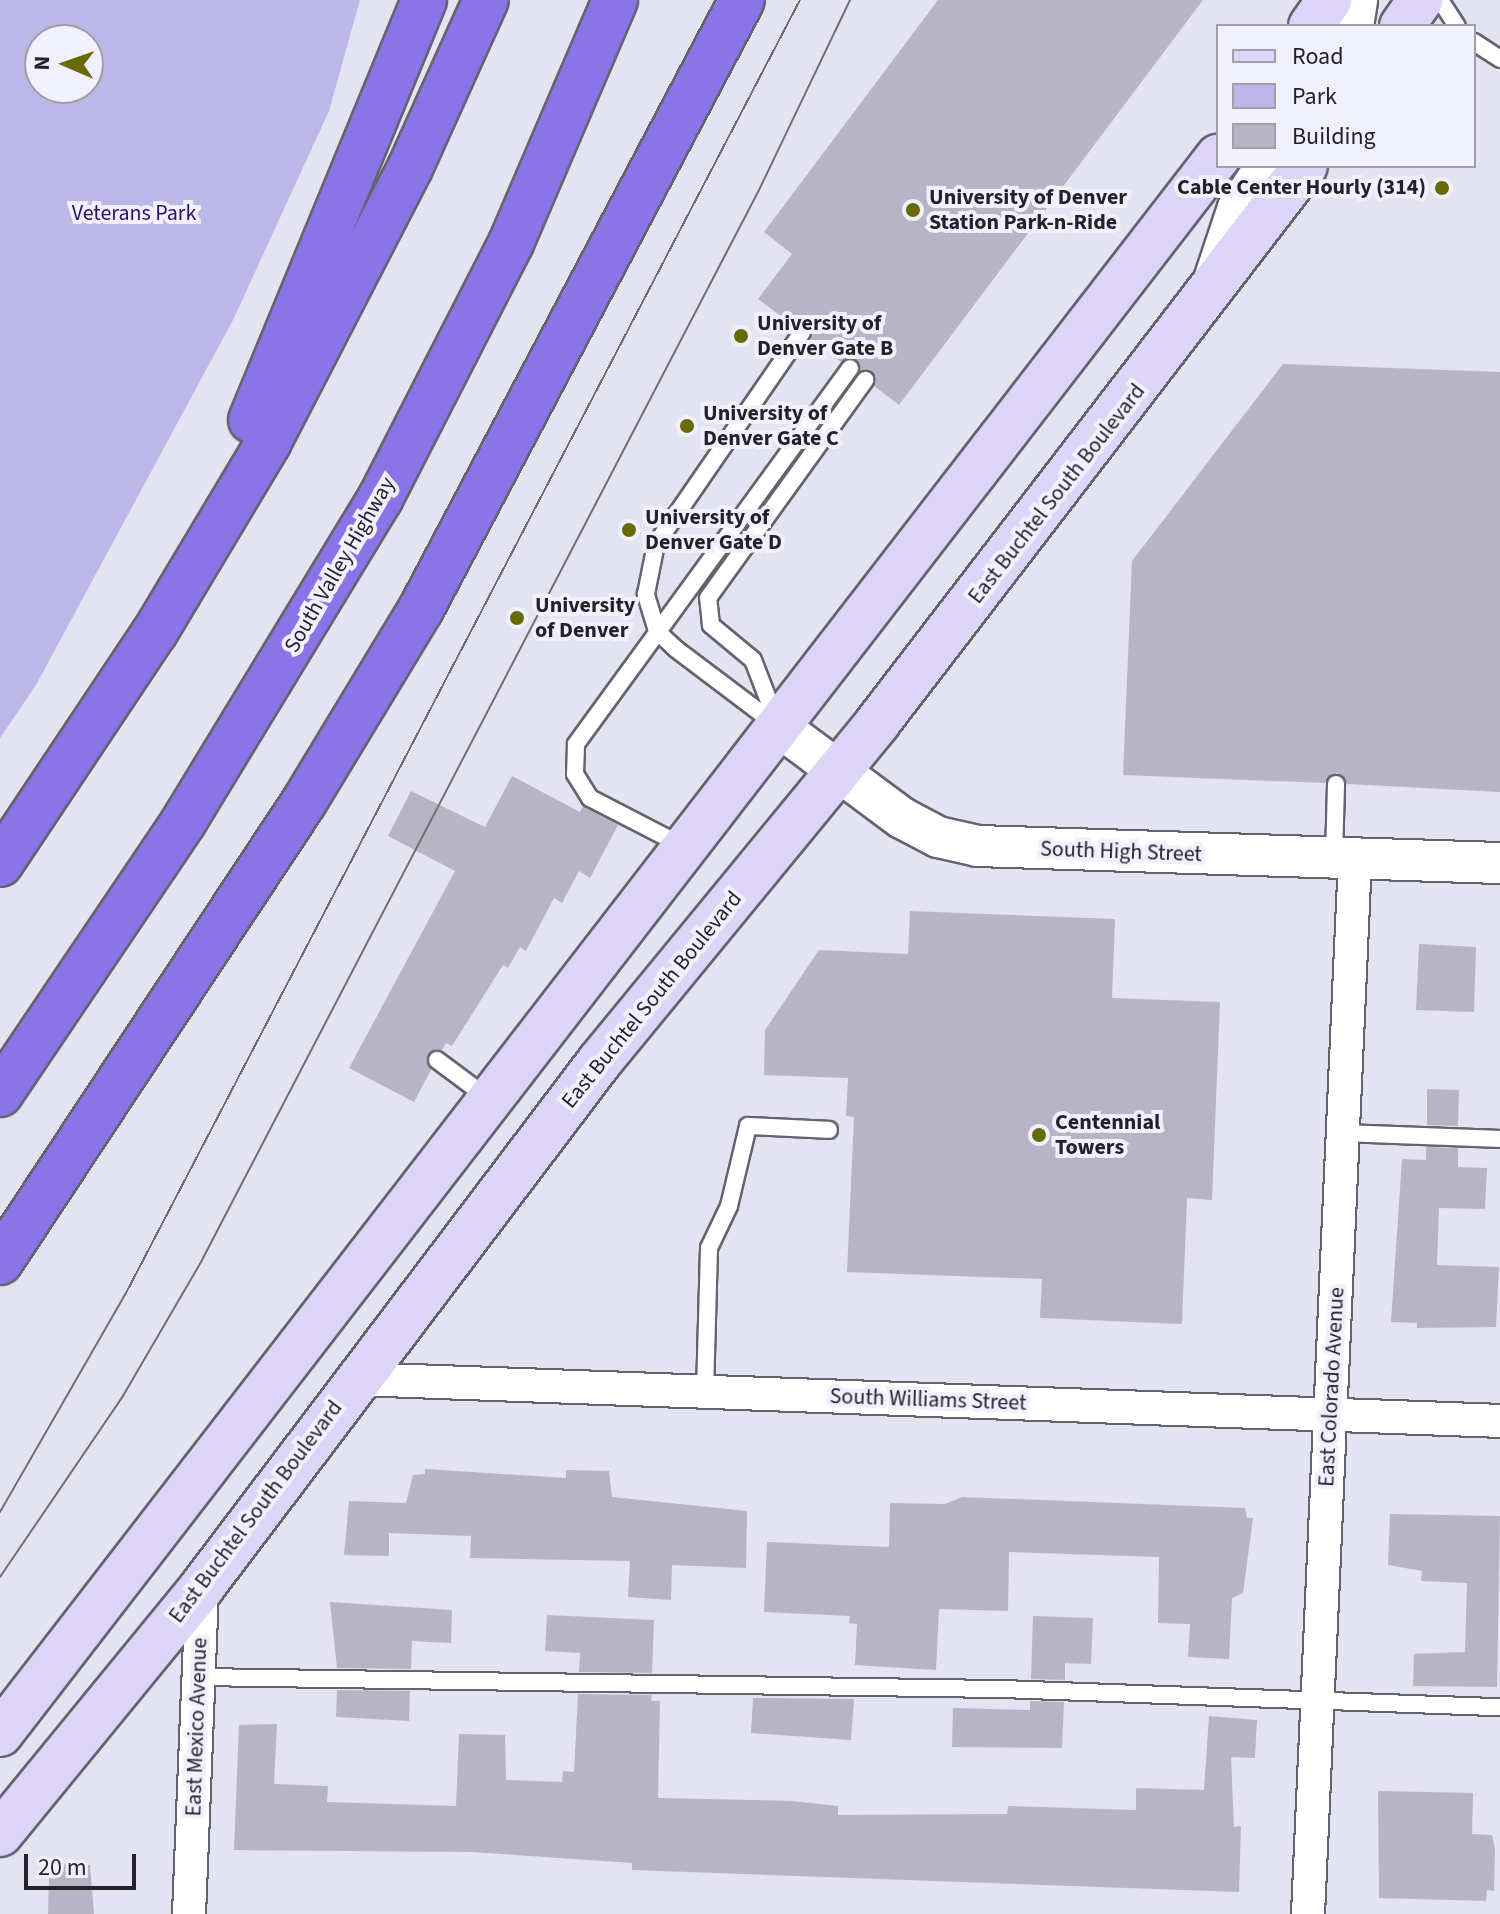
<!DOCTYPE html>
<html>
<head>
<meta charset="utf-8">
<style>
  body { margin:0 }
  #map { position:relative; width:1500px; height:1914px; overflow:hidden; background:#e4e3f1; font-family:"Source Sans 3",sans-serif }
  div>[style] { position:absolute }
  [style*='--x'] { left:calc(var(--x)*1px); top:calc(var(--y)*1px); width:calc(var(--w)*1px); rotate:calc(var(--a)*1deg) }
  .green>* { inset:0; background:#bdb7e8 }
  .building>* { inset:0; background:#b7b5c4 }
  .roads { filter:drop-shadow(2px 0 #646370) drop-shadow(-2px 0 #646370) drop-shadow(0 2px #646370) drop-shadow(0 -2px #646370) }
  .service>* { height:16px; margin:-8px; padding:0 8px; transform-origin:8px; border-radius:8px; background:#fff }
  .minor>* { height:32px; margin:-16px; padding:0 16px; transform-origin:16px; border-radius:16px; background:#fff }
  .tertiary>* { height:40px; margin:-20px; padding:0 20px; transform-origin:20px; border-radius:20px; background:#fff }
  .secondary>* { height:44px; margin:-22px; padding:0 22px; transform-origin:22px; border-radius:22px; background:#dcd5f8 }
  .motorway>* { height:44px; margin:-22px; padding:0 22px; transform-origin:22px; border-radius:22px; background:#8b74e7 }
  .tram>* { height:2px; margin:-1px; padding:0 1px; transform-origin:1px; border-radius:1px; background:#706f78 }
  .dots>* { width:22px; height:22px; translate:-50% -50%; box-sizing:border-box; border:4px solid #f1f0ff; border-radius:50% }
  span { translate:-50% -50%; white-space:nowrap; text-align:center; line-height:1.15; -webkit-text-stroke:8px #f1f0ff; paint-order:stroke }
  .poi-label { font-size:22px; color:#232228; font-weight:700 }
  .right { translate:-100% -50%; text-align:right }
  .left { translate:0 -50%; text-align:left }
  .park-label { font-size:22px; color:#2f116a }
  .street-label { font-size:22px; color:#232228 }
  .legend { position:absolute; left:1216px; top:24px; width:260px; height:144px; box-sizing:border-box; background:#f1f0ff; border:2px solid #9f9ea9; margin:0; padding:10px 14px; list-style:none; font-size:24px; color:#232228 }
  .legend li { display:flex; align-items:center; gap:16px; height:40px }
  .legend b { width:40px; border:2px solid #9f9ea9 }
  .north { position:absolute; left:24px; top:24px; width:80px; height:80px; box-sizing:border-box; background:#f1f0ff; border:2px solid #9f9ea9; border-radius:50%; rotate:272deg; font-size:22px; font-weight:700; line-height:32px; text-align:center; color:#232228 }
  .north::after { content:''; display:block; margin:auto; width:28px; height:36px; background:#696906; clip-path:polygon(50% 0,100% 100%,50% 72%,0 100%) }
  .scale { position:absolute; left:24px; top:1854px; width:112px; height:36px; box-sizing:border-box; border:4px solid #232228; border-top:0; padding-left:10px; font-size:24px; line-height:28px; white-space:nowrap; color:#232228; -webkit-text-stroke:6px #f1f0ff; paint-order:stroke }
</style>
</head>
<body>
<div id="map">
  <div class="green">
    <i style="clip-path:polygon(evenodd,0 0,360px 0,329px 111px,233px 320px,36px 685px,0 738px,0 0,40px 40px,88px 40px,88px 88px,40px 88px,40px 40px)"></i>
  </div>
  <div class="building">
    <i style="clip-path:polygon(938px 0,1203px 0,899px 405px,874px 386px,875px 375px,861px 370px,857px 360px,841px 362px,811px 339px,809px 323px,793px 325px,758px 299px,792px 254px,764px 232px)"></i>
    <i style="clip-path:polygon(1283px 364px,1500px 372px,1500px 792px,1347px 784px,1337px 773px,1325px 783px,1123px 775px,1132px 561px)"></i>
    <i style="clip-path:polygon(512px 776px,580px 812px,583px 806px,618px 825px,590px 878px,579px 871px,562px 903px,554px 898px,526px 951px,520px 947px,508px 968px,503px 965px,452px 1046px,446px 1043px,442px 1050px,429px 1053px,431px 1070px,414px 1102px,349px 1068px,455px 871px,388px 836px,411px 791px,485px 827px)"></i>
    <i style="clip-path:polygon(910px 911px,1115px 919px,1112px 998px,1220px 1002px,1212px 1200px,1187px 1198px,1182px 1324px,1040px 1318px,1042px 1279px,847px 1272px,854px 1117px,846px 1116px,848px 1078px,764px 1075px,765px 1030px,819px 950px,908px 954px)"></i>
    <i style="clip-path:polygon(1419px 944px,1476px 947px,1474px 1012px,1416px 1010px)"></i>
    <i style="clip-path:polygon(1427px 1089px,1459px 1090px,1458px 1126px,1427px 1125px)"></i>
    <i style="clip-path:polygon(1426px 1147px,1458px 1148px,1458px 1167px,1487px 1168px,1485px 1209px,1439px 1208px,1437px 1265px,1499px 1267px,1496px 1327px,1417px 1328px,1417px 1323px,1391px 1322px,1402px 1159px,1426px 1160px)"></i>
    <i style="clip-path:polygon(425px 1469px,566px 1478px,566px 1470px,609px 1471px,612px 1497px,747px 1511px,746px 1568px,672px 1565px,671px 1600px,628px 1597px,630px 1561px,470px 1558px,471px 1536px,389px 1533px,389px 1556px,344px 1555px,349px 1501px,406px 1503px,413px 1475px,425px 1474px)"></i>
    <i style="clip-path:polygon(962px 1497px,1245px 1508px,1247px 1518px,1253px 1518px,1243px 1593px,1232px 1598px,1229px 1659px,1188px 1657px,1190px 1624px,1158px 1623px,1159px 1557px,1009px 1552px,1008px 1611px,939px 1609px,936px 1670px,855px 1665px,857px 1624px,849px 1623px,850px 1616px,764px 1612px,767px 1542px,889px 1547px,890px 1503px,945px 1504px)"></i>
    <i style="clip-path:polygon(1390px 1514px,1500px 1516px,1497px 1687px,1413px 1686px,1414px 1654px,1465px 1652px,1467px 1583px,1421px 1581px,1422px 1571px,1388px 1565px)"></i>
    <i style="clip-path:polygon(330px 1602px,452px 1610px,451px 1643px,412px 1641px,411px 1669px,337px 1668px)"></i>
    <i style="clip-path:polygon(547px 1615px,654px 1620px,652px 1673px,579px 1672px,580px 1653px,545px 1651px)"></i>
    <i style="clip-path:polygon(1033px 1616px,1093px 1618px,1091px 1664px,1065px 1663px,1065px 1680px,1031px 1679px)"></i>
    <i style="clip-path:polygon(337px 1690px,410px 1691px,409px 1721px,336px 1717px)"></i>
    <i style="clip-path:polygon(578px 1694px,652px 1695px,651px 1701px,660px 1701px,658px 1798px,792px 1801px,838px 1806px,838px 1815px,1007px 1814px,1008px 1806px,1136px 1810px,1136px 1788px,1204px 1790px,1209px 1716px,1257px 1720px,1255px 1758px,1231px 1757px,1234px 1827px,1241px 1826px,1239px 1892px,632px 1870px,632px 1863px,472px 1852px,234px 1850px,239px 1725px,277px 1724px,274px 1784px,328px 1786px,327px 1802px,456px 1806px,459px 1734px,505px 1735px,506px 1780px,562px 1782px,563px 1771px,574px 1772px)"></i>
    <i style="clip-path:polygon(753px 1698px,854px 1699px,851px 1740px,751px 1733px)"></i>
    <i style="clip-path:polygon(1030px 1701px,1064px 1702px,1062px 1748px,952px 1747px,953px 1708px,1030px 1710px)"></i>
    <i style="clip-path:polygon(1378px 1791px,1473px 1793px,1472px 1834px,1492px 1835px,1495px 1849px,1494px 1891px,1487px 1890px,1486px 1901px,1379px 1898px)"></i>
    <i style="clip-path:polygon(56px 1864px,90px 1865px,94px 1914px,48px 1914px,49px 1878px,55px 1879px)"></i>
  </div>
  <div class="roads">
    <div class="service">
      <i style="--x:1440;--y:0;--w:31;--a:57"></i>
      <i style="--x:1474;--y:42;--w:31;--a:33"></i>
      <i style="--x:777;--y:722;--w:66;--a:-111.2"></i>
      <i style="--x:753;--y:660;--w:55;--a:-140.2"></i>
      <i style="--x:711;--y:625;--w:27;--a:-96"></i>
      <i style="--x:708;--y:598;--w:269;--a:-54.2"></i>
      <i style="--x:778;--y:726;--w:128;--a:-143"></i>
      <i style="--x:676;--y:649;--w:26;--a:-137"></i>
      <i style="--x:657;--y:631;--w:39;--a:-107"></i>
      <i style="--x:646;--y:594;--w:51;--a:-78.7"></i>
      <i style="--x:656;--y:544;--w:257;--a:-55.4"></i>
      <i style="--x:683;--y:846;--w:105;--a:-152.7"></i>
      <i style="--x:590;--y:798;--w:28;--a:-122"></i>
      <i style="--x:575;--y:774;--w:30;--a:-88"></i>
      <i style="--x:576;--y:744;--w:465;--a:-53.9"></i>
      <i style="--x:1334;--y:857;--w:73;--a:-88.4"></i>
      <i style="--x:437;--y:1060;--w:64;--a:36.7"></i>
      <i style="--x:1344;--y:1133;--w:156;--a:2.2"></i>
      <i style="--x:705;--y:1392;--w:144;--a:-88.4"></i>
      <i style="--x:709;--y:1248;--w:47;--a:-64.5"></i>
      <i style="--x:729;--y:1206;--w:82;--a:-76.6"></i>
      <i style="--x:748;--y:1126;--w:81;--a:2.8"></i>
      <i style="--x:198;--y:1677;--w:804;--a:0.86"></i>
      <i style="--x:1002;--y:1689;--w:498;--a:2.1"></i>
    </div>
    <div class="minor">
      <i style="--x:357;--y:1379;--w:1144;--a:2.1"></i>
      <i style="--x:189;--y:1914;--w:327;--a:-87.7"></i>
      <i style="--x:1308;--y:1914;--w:1056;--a:-87.45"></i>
    </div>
    <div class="tertiary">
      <i style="--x:1353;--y:26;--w:26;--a:-81"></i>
      <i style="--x:1215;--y:277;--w:73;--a:-71.6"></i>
      <i style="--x:1238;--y:208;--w:50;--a:-56.3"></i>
      <i style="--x:778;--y:726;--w:154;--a:36.6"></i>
      <i style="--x:902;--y:818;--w:41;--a:27.8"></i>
      <i style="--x:938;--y:837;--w:41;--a:12.7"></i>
      <i style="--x:978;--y:846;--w:522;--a:1.87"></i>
    </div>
    <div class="secondary">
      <i style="--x:1311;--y:26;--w:32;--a:-55"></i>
      <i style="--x:1402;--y:26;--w:32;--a:-55"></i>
      <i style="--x:0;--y:1734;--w:1993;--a:-52.32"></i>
      <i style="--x:0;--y:1834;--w:319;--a:-50.7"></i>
      <i style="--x:202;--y:1587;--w:660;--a:-52.89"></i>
      <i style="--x:600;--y:1061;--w:438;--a:-50.6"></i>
      <i style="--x:878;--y:722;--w:701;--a:-52.48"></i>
    </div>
    <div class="motorway">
      <i style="--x:251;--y:420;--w:454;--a:-67.6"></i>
      <i style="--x:0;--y:864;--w:279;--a:-56.3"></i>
      <i style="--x:155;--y:632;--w:220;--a:-59.1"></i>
      <i style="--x:268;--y:443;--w:309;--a:-62.7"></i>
      <i style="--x:410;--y:168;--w:184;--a:-65.7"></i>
      <i style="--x:0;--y:1094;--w:329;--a:-56"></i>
      <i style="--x:184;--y:821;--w:377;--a:-58.7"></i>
      <i style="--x:380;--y:499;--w:288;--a:-62.9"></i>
      <i style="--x:511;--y:243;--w:264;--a:-66.8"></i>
      <i style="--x:0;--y:1262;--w:551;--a:-56.54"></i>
      <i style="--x:304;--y:802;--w:226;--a:-58.8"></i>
      <i style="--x:421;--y:609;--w:688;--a:-62.21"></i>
    </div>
  </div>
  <div class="tram">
    <i style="--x:0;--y:1512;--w:253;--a:-60.1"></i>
    <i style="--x:126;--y:1293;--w:1458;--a:-62.47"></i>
    <i style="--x:0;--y:1577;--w:219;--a:-55.8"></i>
    <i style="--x:123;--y:1396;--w:157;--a:-59.8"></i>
    <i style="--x:202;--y:1260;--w:1206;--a:-62.5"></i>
    <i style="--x:759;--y:190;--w:211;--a:-64.4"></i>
  </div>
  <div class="dots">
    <i style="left:1442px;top:188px;background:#696906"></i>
    <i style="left:913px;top:210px;background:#696906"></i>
    <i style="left:741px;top:336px;background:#696906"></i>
    <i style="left:687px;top:426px;background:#696906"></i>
    <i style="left:629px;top:530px;background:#696906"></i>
    <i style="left:517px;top:618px;background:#696906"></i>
    <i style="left:1039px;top:1135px;background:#696906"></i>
  </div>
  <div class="poi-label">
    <span class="right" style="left:1426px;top:188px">Cable Center Hourly (314)</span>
    <span class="left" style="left:929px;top:210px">University of Denver<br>Station Park-n-Ride</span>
    <span class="left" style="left:757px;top:336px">University of<br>Denver Gate B</span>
    <span class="left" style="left:703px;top:426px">University of<br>Denver Gate C</span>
    <span class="left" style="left:645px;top:530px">University of<br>Denver Gate D</span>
    <span class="left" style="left:535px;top:618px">University<br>of Denver</span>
    <span class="left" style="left:1055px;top:1135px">Centennial<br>Towers</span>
  </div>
  <div class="park-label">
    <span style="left:134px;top:214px">Veterans Park</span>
  </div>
  <div class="street-label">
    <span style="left:1057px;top:494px;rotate:-52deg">East Buchtel South Boulevard</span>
    <span style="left:340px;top:565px;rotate:-60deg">South Valley Highway</span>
    <span style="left:1121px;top:852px;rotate:2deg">South High Street</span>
    <span style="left:652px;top:1000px;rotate:-51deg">East Buchtel South Boulevard</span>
    <span style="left:1332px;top:1387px;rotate:-87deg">East Colorado Avenue</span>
    <span style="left:928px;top:1400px;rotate:2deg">South Williams Street</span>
    <span style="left:256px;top:1512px;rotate:-53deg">East Buchtel South Boulevard</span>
    <span style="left:197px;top:1727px;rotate:-88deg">East Mexico Avenue</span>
  </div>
  <ul class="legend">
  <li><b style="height:10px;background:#dcd5f8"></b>Road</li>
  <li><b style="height:22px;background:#bdb7e8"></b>Park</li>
  <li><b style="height:22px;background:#b7b5c4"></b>Building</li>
  </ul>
  <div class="north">N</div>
  <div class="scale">20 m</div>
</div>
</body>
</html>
